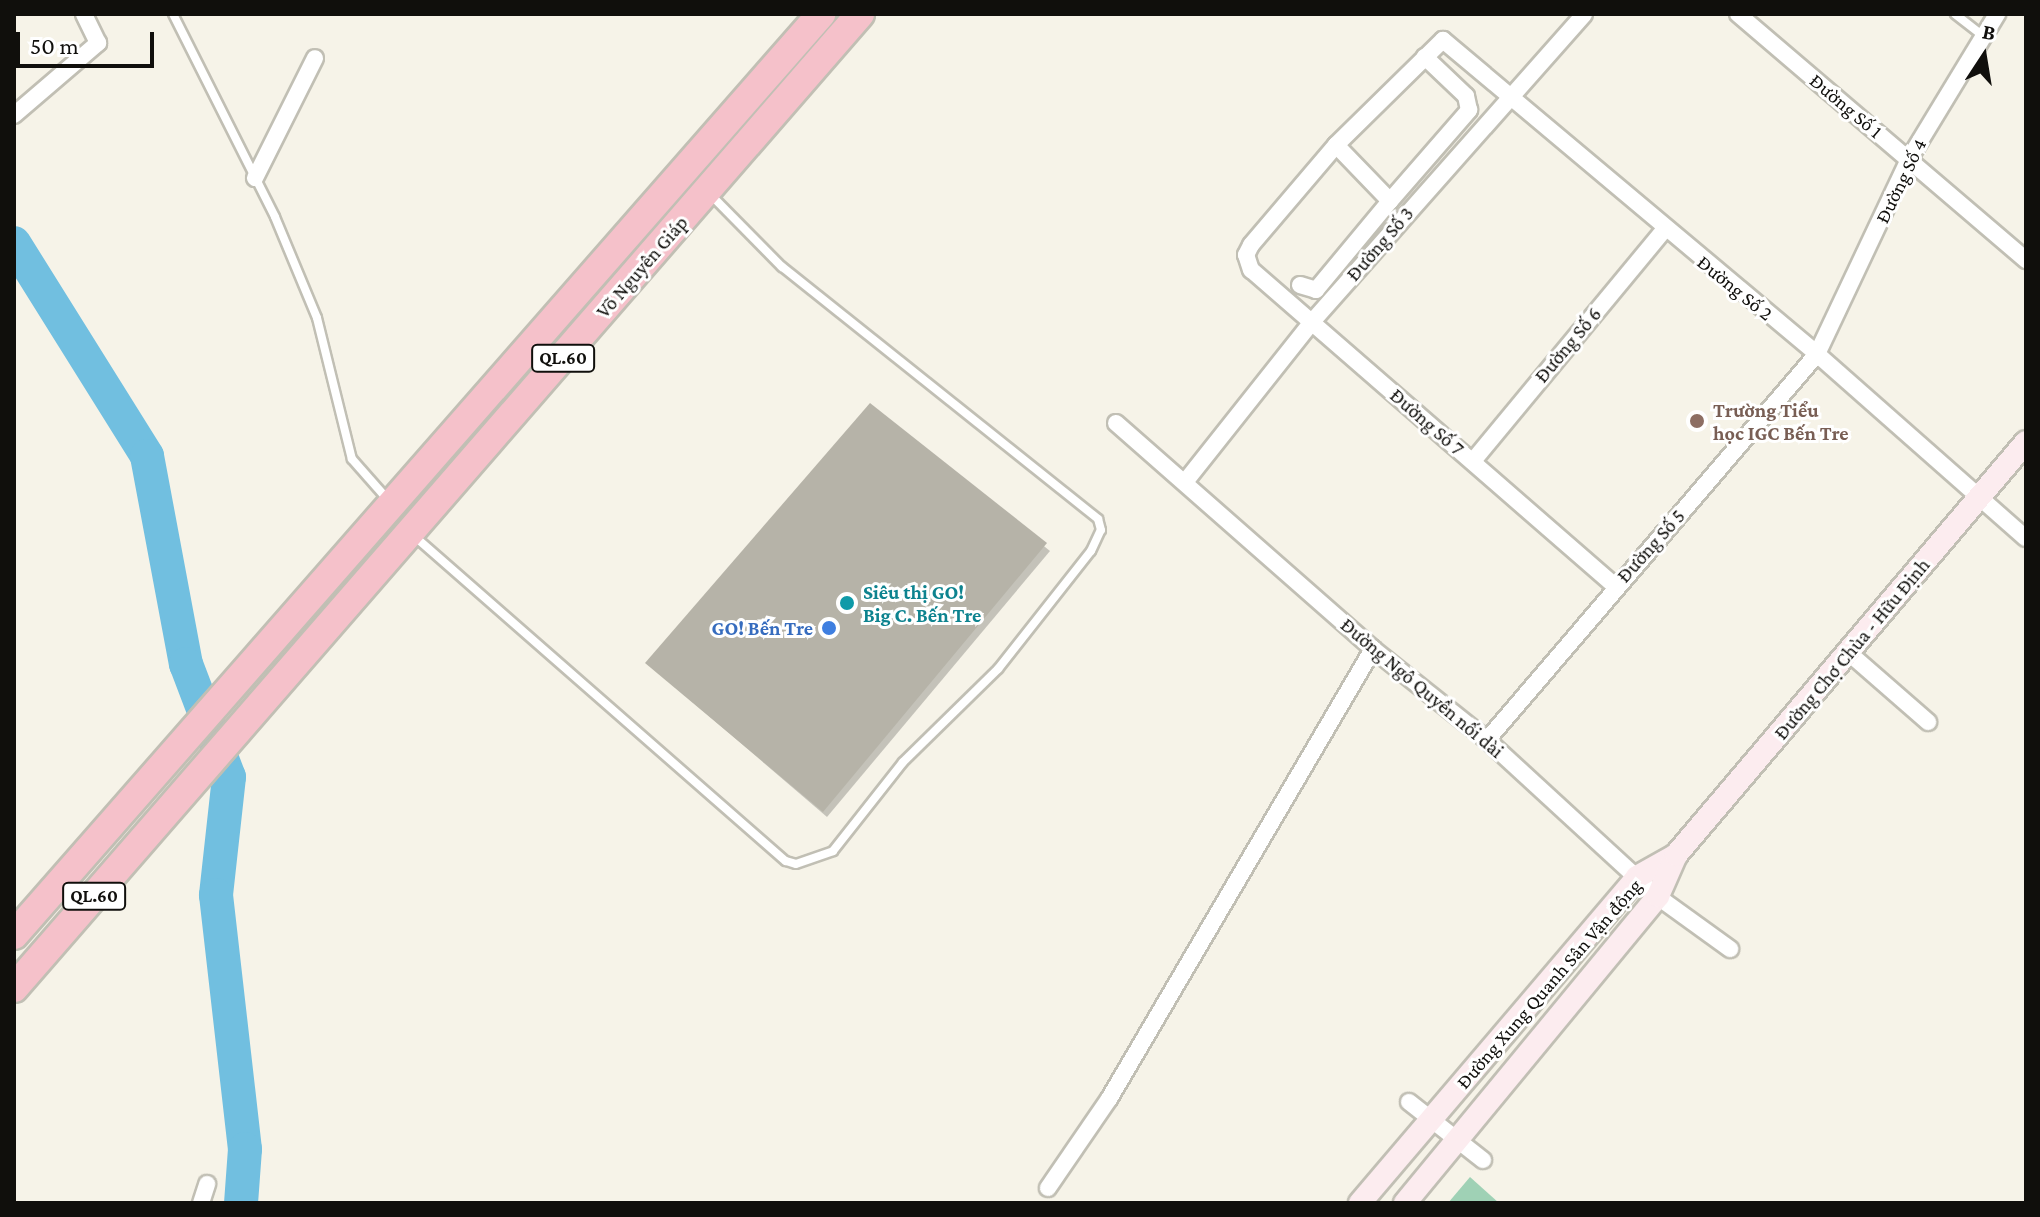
<!DOCTYPE html>
<html>
<head>
<meta charset="utf-8">
<style>
  body { margin:0 }
  #map { position:relative; width:2040px; height:1217px; overflow:hidden; background:#f6f3e8; font-family:"Crimson Pro",serif }
  div>[style] { position:absolute }
  [style*='--x'] { left:calc(var(--x)*1px); top:calc(var(--y)*1px); width:calc(var(--w)*1px); rotate:calc(var(--a)*1deg) }
  .green>* { inset:0; background:#9fd1b5 }
  .shadow>* { inset:0; background:#0003 }
  .river>* { height:34px; margin:-17px; padding:0 17px; transform-origin:17px; border-radius:17px; background:#71bfe0 }
  .building>* { inset:0; background:#b6b3a8 }
  .roads { filter:drop-shadow(2px 0 #c1bfb4) drop-shadow(-2px 0 #c1bfb4) drop-shadow(0 2px #c1bfb4) drop-shadow(0 -2px #c1bfb4) }
  .lane>* { height:8px; margin:-4px; padding:0 4px; transform-origin:4px; border-radius:4px; background:#fff }
  .street>* { height:16px; margin:-8px; padding:0 8px; transform-origin:8px; border-radius:8px; background:#fff }
  .secondary>* { height:22px; margin:-11px; padding:0 11px; transform-origin:11px; border-radius:11px; background:#fcecef }
  .highway>* { height:28px; margin:-14px; padding:0 14px; transform-origin:14px; border-radius:14px; background:#f5c1ca }
  .dots>* { width:22px; height:22px; translate:-50% -50%; box-sizing:border-box; border:4px solid #fff; border-radius:50% }
  span { translate:-50% -50%; white-space:nowrap; text-align:center; line-height:1.15; -webkit-text-stroke:6px #fff; paint-order:stroke }
  .shield-label span { padding:2px 6px; background:#fff; border:2px solid; border-radius:6px; -webkit-text-stroke-width:0 }
  .shield-label { font-size:18px; color:#100f0c; font-weight:700 }
  .street-label { font-size:20px; color:#100f0c }
  .education-label { font-size:20px; color:#785e54; font-weight:700 }
  .left { translate:0 -50%; text-align:left }
  .culture-label { font-size:20px; color:#0d838f; font-weight:700 }
  .shop-label { font-size:20px; color:#366cbe; font-weight:700 }
  .right { translate:-100% -50%; text-align:right }
  .frame { position:absolute; inset:0; border:16px solid #100f0c; pointer-events:none }
  .north { position:absolute; left:1944px; top:16px; width:80px; height:80px; -webkit-text-stroke:6px #fff; paint-order:stroke; rotate:12deg; font-size:22px; font-weight:700; line-height:32px; text-align:center; color:#100f0c }
  .north::after { content:''; display:block; margin:auto; width:28px; height:36px; background:#100f0c; clip-path:polygon(50% 0,100% 100%,50% 72%,0 100%) }
  .scale { position:absolute; left:16px; top:32px; width:138px; height:36px; box-sizing:border-box; border:4px solid #100f0c; border-top:0; padding-left:10px; font-size:24px; line-height:28px; white-space:nowrap; color:#100f0c; -webkit-text-stroke:6px #fff; paint-order:stroke }
</style>
</head>
<body>
<div id="map">
  <div class="green">
    <i style="clip-path:polygon(1470px 1177px,1499px 1203px,1448px 1203px)"></i>
  </div>
  <div class="shadow">
    <i style="clip-path:polygon(871px 406px,1050px 551px,827px 817px,647px 663px)"></i>
  </div>
  <div class="river">
    <i style="--x:14;--y:243;--w:251;--a:58"></i>
    <i style="--x:147;--y:456;--w:212;--a:79.4"></i>
    <i style="--x:186;--y:664;--w:121;--a:69.2"></i>
    <i style="--x:229;--y:777;--w:119;--a:96.3"></i>
    <i style="--x:216;--y:895;--w:256;--a:83.5"></i>
    <i style="--x:245;--y:1149;--w:54;--a:94.2"></i>
  </div>
  <div class="building">
    <i style="clip-path:polygon(870px 403px,1047px 543px,823px 812px,645px 663px)"></i>
  </div>
  <div class="roads">
    <div class="lane">
      <i style="--x:173;--y:14;--w:227;--a:63.3"></i>
      <i style="--x:275;--y:217;--w:109;--a:67.4"></i>
      <i style="--x:317;--y:318;--w:145;--a:76.1"></i>
      <i style="--x:352;--y:459;--w:56;--a:48.6"></i>
      <i style="--x:1955;--y:14;--w:36;--a:38"></i>
      <i style="--x:413;--y:535;--w:495;--a:41.2"></i>
      <i style="--x:786;--y:861;--w:10;--a:17"></i>
      <i style="--x:796;--y:864;--w:39;--a:-19"></i>
      <i style="--x:833;--y:851;--w:113;--a:-51.8"></i>
      <i style="--x:903;--y:762;--w:133;--a:-44.4"></i>
      <i style="--x:998;--y:669;--w:150;--a:-51.8"></i>
      <i style="--x:1091;--y:551;--w:23;--a:-65"></i>
      <i style="--x:1101;--y:530;--w:11;--a:-105"></i>
      <i style="--x:1098;--y:519;--w:404;--a:-141.4"></i>
      <i style="--x:782;--y:267;--w:101;--a:-134.6"></i>
    </div>
    <div class="street">
      <i style="--x:1738;--y:14;--w:379;--a:40.5"></i>
      <i style="--x:14;--y:115;--w:111;--a:-40.6"></i>
      <i style="--x:98;--y:43;--w:32;--a:-116"></i>
      <i style="--x:1336;--y:145;--w:78;--a:46"></i>
      <i style="--x:1390;--y:201;--w:121;--a:-49"></i>
      <i style="--x:1469;--y:110;--w:14;--a:-102"></i>
      <i style="--x:1466;--y:96;--w:57;--a:-136.4"></i>
      <i style="--x:255;--y:178;--w:134;--a:-63.4"></i>
      <i style="--x:1300;--y:285;--w:17;--a:17"></i>
      <i style="--x:1316;--y:290;--w:116;--a:-50.3"></i>
      <i style="--x:1116;--y:423;--w:342;--a:41.3"></i>
      <i style="--x:1373;--y:649;--w:146;--a:38.6"></i>
      <i style="--x:1487;--y:740;--w:232;--a:42.6"></i>
      <i style="--x:1658;--y:897;--w:89;--a:35.8"></i>
      <i style="--x:1473;--y:461;--w:300;--a:-50.4"></i>
      <i style="--x:1185;--y:482;--w:203;--a:-51.6"></i>
      <i style="--x:1311;--y:323;--w:412;--a:-48.5"></i>
      <i style="--x:1615;--y:586;--w:482;--a:-139"></i>
      <i style="--x:1251;--y:270;--w:16;--a:-108"></i>
      <i style="--x:1246;--y:255;--w:11;--a:-63"></i>
      <i style="--x:1251;--y:245;--w:131;--a:-49.6"></i>
      <i style="--x:1336;--y:145;--w:150;--a:-44.5"></i>
      <i style="--x:1443;--y:40;--w:488;--a:40"></i>
      <i style="--x:1817;--y:354;--w:278;--a:41.4"></i>
      <i style="--x:1849;--y:653;--w:105;--a:41.1"></i>
      <i style="--x:1487;--y:740;--w:508;--a:-49.47"></i>
      <i style="--x:1817;--y:354;--w:216;--a:-64.7"></i>
      <i style="--x:1909;--y:159;--w:170;--a:-58.7"></i>
      <i style="--x:1409;--y:1102;--w:94;--a:38.1"></i>
      <i style="--x:1048;--y:1188;--w:108;--a:-55.6"></i>
      <i style="--x:1109;--y:1099;--w:522;--a:-59.6"></i>
      <i style="--x:201;--y:1203;--w:20;--a:-72"></i>
    </div>
    <div class="secondary">
      <i style="--x:1360;--y:1203;--w:428;--a:-49.6"></i>
      <i style="--x:1637;--y:877;--w:45;--a:-29.4"></i>
      <i style="--x:1405;--y:1203;--w:398;--a:-50.5"></i>
      <i style="--x:1658;--y:896;--w:45;--a:-66.3"></i>
      <i style="--x:1676;--y:855;--w:541;--a:-49.72"></i>
    </div>
    <div class="highway">
      <i style="--x:14;--y:935;--w:1225;--a:-48.77"></i>
      <i style="--x:14;--y:988;--w:1290;--a:-49.02"></i>
    </div>
  </div>
  <div class="dots">
    <i style="left:1697px;top:421px;background:#8d6e63"></i>
    <i style="left:847px;top:603px;background:#0f9aa8"></i>
    <i style="left:829px;top:628px;background:#3f7fe0"></i>
  </div>
  <div class="shield-label">
    <span style="left:563px;top:358px">QL.60</span>
    <span style="left:94px;top:896px">QL.60</span>
  </div>
  <div class="street-label">
    <span style="left:1846px;top:106px;rotate:40deg">Đường Số 1</span>
    <span style="left:1901px;top:181px;rotate:-64deg">Đường Số 4</span>
    <span style="left:1380px;top:244px;rotate:-49deg">Đường Số 3</span>
    <span style="left:642px;top:267px;rotate:-49deg">Võ Nguyên Giáp</span>
    <span style="left:1735px;top:288px;rotate:39deg">Đường Số 2</span>
    <span style="left:1568px;top:345px;rotate:-50deg">Đường Số 6</span>
    <span style="left:1427px;top:422px;rotate:41deg">Đường Số 7</span>
    <span style="left:1651px;top:546px;rotate:-48deg">Đường Số 5</span>
    <span style="left:1852px;top:649px;rotate:-50deg">Đường Chợ Chùa - Hữu Định</span>
    <span style="left:1422px;top:688px;rotate:40deg">Đường Ngô Quyền nối dài</span>
    <span style="left:1549px;top:984px;rotate:-49deg">Đường Xung Quanh Sân Vận động</span>
  </div>
  <div class="education-label">
    <span class="left" style="left:1713px;top:422px">Trường Tiểu<br>học IGC Bến Tre</span>
  </div>
  <div class="culture-label">
    <span class="left" style="left:863px;top:604px">Siêu thị GO!<br>Big C. Bến Tre</span>
  </div>
  <div class="shop-label">
    <span class="right" style="left:813px;top:628px">GO! Bến Tre</span>
  </div>
  <div class="frame"></div>
  <div class="north">B</div>
  <div class="scale">50 m</div>
</div>
</body>
</html>
